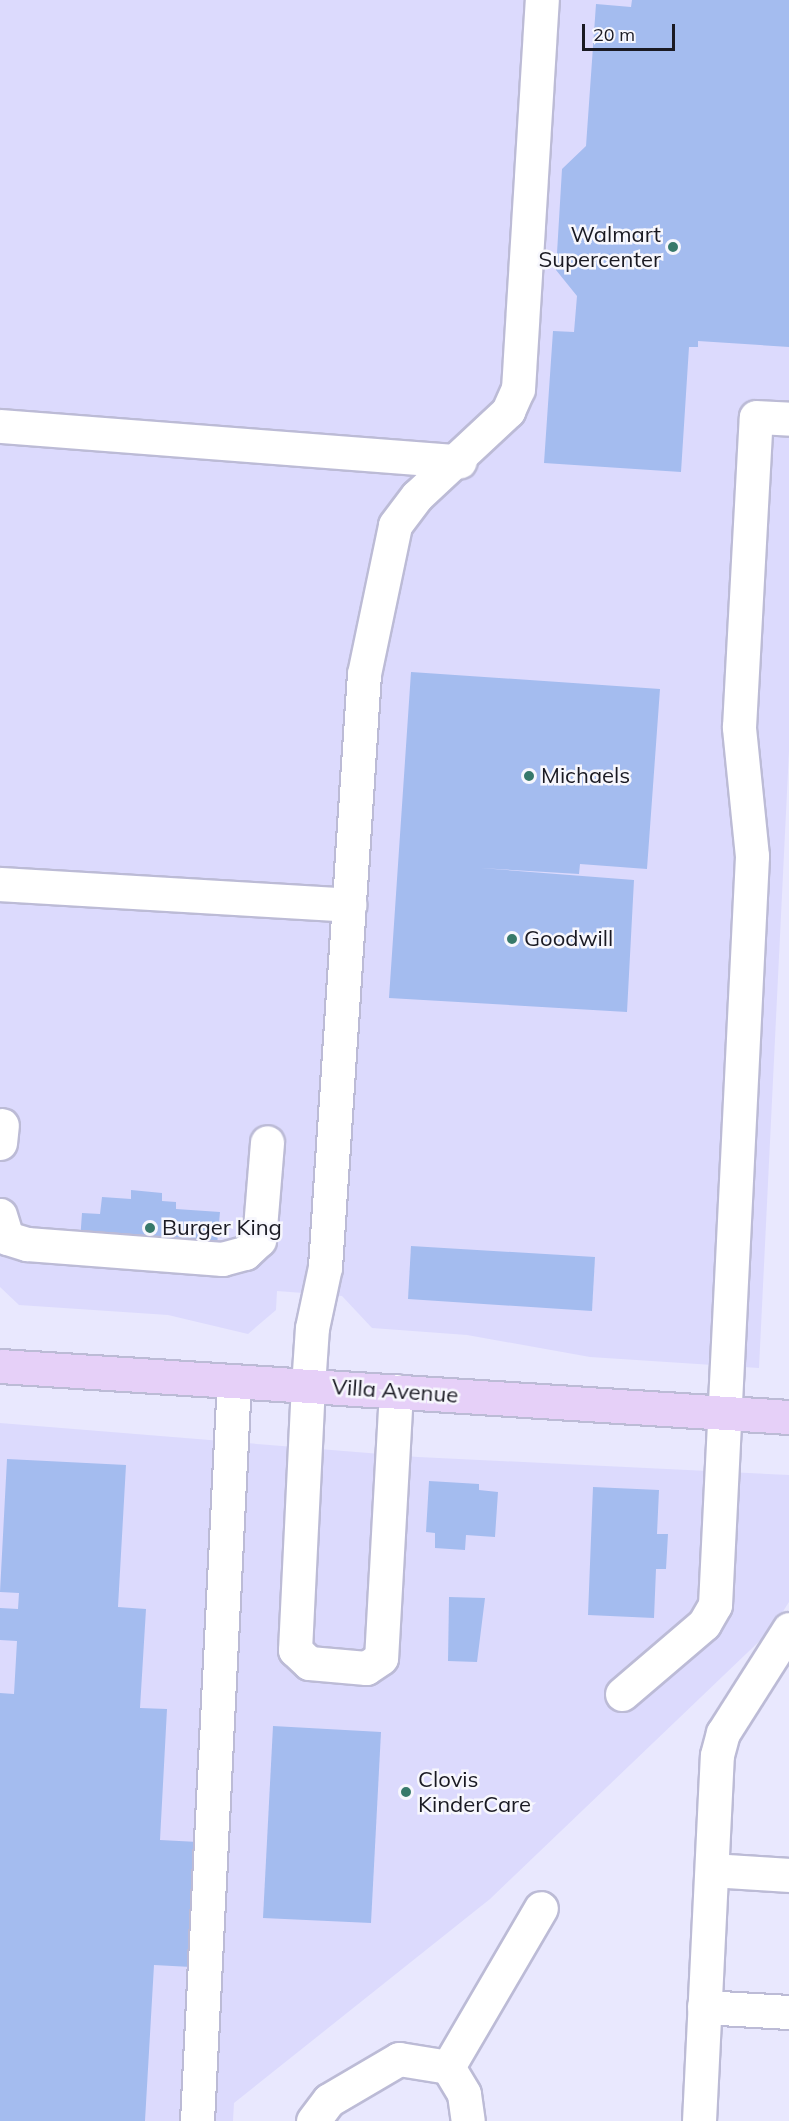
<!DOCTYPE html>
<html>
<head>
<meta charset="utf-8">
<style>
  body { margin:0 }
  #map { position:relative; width:789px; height:2121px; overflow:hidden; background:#e9e8fe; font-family:Mulish,sans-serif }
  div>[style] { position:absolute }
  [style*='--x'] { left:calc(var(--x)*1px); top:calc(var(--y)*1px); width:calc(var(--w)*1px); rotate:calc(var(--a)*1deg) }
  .built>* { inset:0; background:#dcdafd }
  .building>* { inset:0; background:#a4bcef }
  .roads { filter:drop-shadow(2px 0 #bcbbd6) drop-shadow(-2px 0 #bcbbd6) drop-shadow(0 2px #bcbbd6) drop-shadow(0 -2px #bcbbd6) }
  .minor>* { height:33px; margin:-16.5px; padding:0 16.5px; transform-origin:16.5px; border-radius:16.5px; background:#fff }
  .major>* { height:33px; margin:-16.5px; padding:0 16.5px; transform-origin:16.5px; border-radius:16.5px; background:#e6d0f8 }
  .dots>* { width:16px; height:16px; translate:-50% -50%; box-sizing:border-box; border:3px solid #f7f7fd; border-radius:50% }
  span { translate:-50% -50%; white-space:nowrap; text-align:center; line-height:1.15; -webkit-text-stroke:5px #f7f7fd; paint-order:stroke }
  .poi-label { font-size:22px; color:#1a1a23 }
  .right { translate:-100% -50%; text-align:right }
  .left { translate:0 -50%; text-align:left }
  .street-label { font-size:22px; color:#1a1a23 }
  .scale { position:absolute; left:582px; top:24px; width:93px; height:27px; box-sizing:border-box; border:3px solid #1a1a23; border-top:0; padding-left:8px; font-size:18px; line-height:21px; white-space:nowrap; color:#1a1a23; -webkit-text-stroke:4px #f7f7fd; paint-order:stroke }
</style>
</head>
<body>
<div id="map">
  <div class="built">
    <i style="clip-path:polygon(0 0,789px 0,789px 751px,759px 1368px,590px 1357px,467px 1335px,372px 1328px,342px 1296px,277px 1291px,276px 1310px,248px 1334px,168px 1315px,19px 1305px,0 1287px)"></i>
    <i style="clip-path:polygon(0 1423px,418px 1457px,789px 1475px,789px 1602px,771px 1630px,490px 1899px,234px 2103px,233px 2121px,0 2121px)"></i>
  </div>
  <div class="building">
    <i style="clip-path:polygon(632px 0,789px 0,789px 347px,698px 341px,698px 347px,689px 347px,681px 472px,544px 463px,553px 331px,574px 332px,577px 296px,556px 270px,562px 169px,586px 146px,596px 4px,631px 7px)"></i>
    <i style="clip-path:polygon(411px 672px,660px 689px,647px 869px,580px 864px,579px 874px,480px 868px,634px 880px,627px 1012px,389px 998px)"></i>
    <i style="clip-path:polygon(131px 1190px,162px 1193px,162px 1201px,176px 1202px,176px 1209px,220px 1212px,217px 1245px,80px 1241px,82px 1213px,100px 1214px,102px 1197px,131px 1199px)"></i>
    <i style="clip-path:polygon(411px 1246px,595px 1257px,592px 1311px,408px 1299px)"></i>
    <i style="clip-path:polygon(7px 1459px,126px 1465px,118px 1607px,146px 1609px,140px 1708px,167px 1709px,160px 1840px,198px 1842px,191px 1967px,154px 1965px,145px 2121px,0 2121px,0 1693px,14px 1694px,17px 1641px,0 1640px,0 1608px,18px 1609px,19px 1593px,0 1592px)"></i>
    <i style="clip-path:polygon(429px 1481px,479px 1484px,479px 1490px,498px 1492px,495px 1537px,466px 1535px,465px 1550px,435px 1548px,435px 1533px,426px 1532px)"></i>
    <i style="clip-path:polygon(593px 1487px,659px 1490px,657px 1534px,668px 1534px,666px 1569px,656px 1569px,654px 1618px,588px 1615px)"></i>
    <i style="clip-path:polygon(449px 1597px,485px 1598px,477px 1662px,448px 1661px)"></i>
    <i style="clip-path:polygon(273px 1726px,381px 1732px,371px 1923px,263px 1918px)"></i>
  </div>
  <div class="roads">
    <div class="minor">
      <i style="--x:0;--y:426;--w:461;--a:4.4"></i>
      <i style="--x:0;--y:884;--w:350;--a:3.4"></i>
      <i style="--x:0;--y:1143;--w:18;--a:-84"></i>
      <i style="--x:0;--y:1215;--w:24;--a:73"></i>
      <i style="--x:7;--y:1238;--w:21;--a:17"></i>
      <i style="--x:27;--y:1244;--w:196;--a:4.4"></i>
      <i style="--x:222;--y:1259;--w:24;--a:-15"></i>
      <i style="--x:245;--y:1253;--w:19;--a:-43"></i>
      <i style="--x:259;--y:1240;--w:98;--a:-85.3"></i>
      <i style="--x:396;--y:1391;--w:267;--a:93.2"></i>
      <i style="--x:381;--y:1658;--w:18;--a:146"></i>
      <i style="--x:366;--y:1668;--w:57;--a:-175"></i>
      <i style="--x:309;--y:1663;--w:19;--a:-137"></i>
      <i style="--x:295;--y:1650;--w:264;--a:-87.2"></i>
      <i style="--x:308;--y:1386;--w:58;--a:-86.1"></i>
      <i style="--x:312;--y:1328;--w:62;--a:-78"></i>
      <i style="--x:325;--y:1267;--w:594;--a:-86.24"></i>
      <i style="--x:364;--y:674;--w:152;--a:-78.2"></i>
      <i style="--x:395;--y:525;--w:36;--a:-53"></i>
      <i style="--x:417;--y:496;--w:125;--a:-43"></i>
      <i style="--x:508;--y:411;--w:24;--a:-66"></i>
      <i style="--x:518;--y:389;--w:390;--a:-86.5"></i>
      <i style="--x:622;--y:1694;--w:108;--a:-40.5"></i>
      <i style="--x:704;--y:1624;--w:22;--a:-60"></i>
      <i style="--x:715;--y:1605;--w:750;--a:-87.17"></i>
      <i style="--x:752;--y:856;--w:130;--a:-95.8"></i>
      <i style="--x:739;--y:727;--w:310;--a:-86.9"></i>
      <i style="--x:756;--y:417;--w:33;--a:3"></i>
      <i style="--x:712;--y:1870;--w:77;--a:3.7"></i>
      <i style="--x:704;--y:2007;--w:85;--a:3.4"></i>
      <i style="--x:448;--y:2067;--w:184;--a:-59.7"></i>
      <i style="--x:448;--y:2067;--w:31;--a:59"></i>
      <i style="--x:464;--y:2094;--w:27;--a:82"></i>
      <i style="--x:197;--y:2121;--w:741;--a:-87.14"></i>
      <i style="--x:313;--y:2121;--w:26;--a:-53"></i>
      <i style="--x:329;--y:2100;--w:81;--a:-30.4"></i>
      <i style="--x:399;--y:2059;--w:50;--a:9.3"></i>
      <i style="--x:699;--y:2121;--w:366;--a:-87.2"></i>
      <i style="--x:717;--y:1755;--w:23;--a:-75"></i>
      <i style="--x:723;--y:1733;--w:123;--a:-57.6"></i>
    </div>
    <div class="major">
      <i style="--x:0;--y:1366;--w:791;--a:3.7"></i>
    </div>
  </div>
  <div class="dots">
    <i style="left:673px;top:247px;background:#37796a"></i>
    <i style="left:529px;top:776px;background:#37796a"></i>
    <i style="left:512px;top:939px;background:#37796a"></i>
    <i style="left:150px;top:1228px;background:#37796a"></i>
    <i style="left:406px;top:1792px;background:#37796a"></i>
  </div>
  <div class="poi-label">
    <span class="right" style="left:661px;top:247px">Walmart<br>Supercenter</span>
    <span class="left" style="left:541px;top:776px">Michaels</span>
    <span class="left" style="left:524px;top:939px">Goodwill</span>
    <span class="left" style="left:162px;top:1228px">Burger King</span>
    <span class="left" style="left:418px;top:1792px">Clovis<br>KinderCare</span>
  </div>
  <div class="street-label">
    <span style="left:395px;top:1391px;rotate:4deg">Villa Avenue</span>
  </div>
  <div class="scale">20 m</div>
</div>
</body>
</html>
